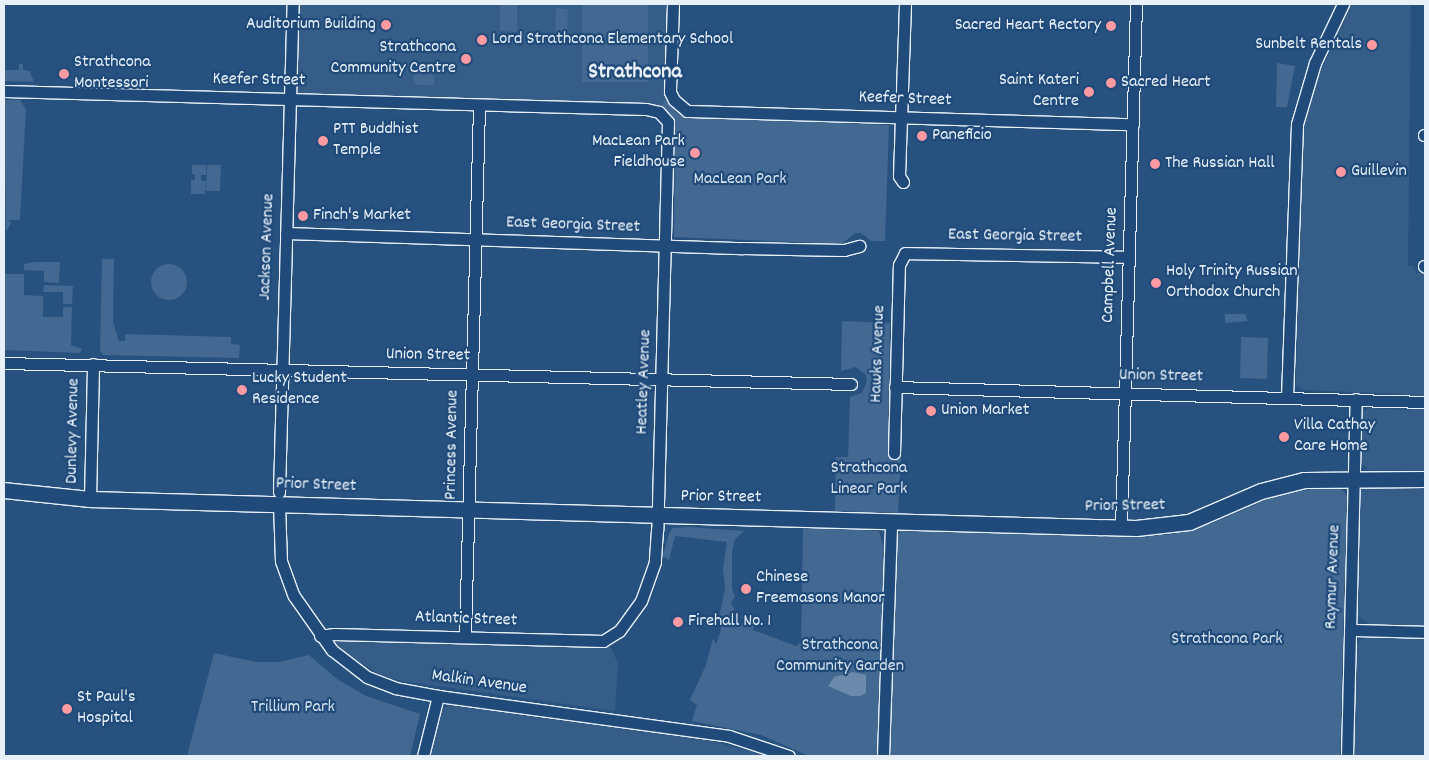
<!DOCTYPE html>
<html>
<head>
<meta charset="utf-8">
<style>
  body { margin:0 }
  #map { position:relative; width:1429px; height:760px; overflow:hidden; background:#27517f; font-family:Dekko,sans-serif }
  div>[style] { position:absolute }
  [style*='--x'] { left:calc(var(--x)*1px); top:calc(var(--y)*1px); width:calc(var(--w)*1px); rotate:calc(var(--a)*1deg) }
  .built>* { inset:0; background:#355d88 }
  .green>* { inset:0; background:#436891 }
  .round { border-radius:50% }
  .water>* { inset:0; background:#6b8aaa }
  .roads { filter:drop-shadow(1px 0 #e8f1f8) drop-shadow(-1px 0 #e8f1f8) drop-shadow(0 1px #e8f1f8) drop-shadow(0 -1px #e8f1f8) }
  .street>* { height:11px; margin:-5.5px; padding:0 5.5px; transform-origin:5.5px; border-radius:5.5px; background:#1f4a7a }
  .secondary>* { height:15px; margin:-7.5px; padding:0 7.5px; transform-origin:7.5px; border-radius:7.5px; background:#1f4a7a }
  .dots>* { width:14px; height:14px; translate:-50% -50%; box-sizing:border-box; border:2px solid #1f4a7a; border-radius:50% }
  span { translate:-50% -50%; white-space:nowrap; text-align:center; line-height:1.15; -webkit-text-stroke:4.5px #1f4a7a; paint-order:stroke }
  .poi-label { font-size:18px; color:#e8f1f8 }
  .right { translate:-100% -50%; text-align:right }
  .left { translate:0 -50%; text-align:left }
  .street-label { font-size:18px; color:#e8f1f8 }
  .park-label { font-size:18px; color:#d8e3ee }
  .district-label { font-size:22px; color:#e8f1f8; font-weight:700 }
  .frame { position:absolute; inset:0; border:5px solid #e8f1f8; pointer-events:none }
</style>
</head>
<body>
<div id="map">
  <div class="built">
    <i style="clip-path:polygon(299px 4px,666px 4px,666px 99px,660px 106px,299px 95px,295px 91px,295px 77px)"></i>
    <i style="clip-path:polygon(1356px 4px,1411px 4px,1408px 266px,1413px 266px,1416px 273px,1425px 273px,1425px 471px,1369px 470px,1361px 464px,1358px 452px,1360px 413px,1369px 408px,1412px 410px,1404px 394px,1302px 390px,1296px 385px,1300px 135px,1309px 97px,1351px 6px)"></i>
    <i style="clip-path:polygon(1367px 486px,1425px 488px,1425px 627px,1370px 625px,1358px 616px,1360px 492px)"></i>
    <i style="clip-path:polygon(1375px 636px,1425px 637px,1425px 756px,1353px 756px,1357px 645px,1361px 639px)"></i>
    <i style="clip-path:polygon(338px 637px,349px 642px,611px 647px,618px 664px,615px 711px,402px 681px,379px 674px,351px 657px,331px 639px)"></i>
    <i style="clip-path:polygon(449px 705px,708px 740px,768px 756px,428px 756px,440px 711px)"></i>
  </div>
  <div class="green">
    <i style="clip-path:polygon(500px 4px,517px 4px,517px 32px,500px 31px)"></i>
    <i style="clip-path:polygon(582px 4px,648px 4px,648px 82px,582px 82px)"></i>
    <i style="clip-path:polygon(556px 8px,568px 9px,567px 40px,555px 40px)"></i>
    <i style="clip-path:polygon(1277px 63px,1295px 66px,1287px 107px,1276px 107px)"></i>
    <i style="clip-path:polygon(19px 64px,23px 64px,23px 70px,30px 71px,34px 82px,4px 81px,4px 70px,19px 70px)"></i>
    <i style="clip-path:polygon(414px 72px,434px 72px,434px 85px,417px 85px,414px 82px)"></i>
    <i style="clip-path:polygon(666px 99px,676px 112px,692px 117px,889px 125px,885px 241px,871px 241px,861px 233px,855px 233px,842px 244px,674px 237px,675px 128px,671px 117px,660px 106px)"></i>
    <i style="clip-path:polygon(4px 100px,20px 100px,26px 109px,20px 220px,9px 220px,11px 223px,6px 232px)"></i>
    <i style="clip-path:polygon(192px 165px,206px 165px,206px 175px,201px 175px,201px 181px,206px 181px,205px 194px,191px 194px,191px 180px,195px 180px,195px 174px,192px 174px)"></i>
    <i style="clip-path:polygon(207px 165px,221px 165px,220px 191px,206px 191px)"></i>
    <i style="clip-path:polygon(102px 259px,114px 259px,113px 322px,119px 341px,125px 341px,125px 334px,231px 337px,231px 344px,240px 345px,239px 358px,103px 355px,100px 351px)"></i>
    <i style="clip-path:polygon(34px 262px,60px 262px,59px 283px,44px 282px,44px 271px,24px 270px,24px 264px)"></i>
    <i class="round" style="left:151px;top:264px;width:36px;height:36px"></i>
    <i style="clip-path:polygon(4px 274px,24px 274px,24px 295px,43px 296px,43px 317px,63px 317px,63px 307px,72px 307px,71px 345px,82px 349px,80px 353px,4px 350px)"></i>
    <i style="clip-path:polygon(44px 285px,73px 286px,72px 304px,63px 304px,63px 292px,43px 292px)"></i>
    <i style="clip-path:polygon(1225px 314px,1245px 314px,1248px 321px,1225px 323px)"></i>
    <i style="clip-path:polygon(842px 321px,890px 323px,888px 456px,901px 456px,898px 513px,835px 511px,836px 457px,848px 457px,850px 397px,862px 393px,867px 381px,866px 375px,856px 367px,841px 371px)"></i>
    <i style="clip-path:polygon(1241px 337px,1268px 338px,1267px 379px,1240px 378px)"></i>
    <i style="clip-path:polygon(1326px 486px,1340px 487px,1347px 496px,1340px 756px,887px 756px,894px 542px,900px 531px,1168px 535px,1213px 523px,1275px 496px)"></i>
    <i style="clip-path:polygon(689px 527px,744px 531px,735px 539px,732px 553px,732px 589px,735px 596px,731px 603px,735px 610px,732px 614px,742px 623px,755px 625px,753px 630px,796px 646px,801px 642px,803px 527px,879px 531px,884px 548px,879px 756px,809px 756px,761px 735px,692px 721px,697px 705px,690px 700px,706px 665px,713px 638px,716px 644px,721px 630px,718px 622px,725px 589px,723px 568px,727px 542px,675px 536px,669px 560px,663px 556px,669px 533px,673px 528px)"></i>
    <i style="clip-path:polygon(214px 653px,256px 662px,279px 662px,309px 655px,337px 679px,366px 696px,420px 714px,410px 756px,187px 756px)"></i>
  </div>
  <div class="water">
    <i style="clip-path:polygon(853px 672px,866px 675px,866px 693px,860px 696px,851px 696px,828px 686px,834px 677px)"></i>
  </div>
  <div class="roads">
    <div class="street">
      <i style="--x:673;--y:4;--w:88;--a:92"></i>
      <i style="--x:670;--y:92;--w:9;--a:63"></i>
      <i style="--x:674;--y:100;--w:17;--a:40"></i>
      <i style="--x:687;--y:111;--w:446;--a:1.7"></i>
      <i style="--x:4;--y:91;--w:642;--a:1.61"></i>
      <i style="--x:646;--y:109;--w:13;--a:13"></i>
      <i style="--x:659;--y:112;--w:13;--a:48"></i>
      <i style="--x:668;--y:122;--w:408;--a:91.5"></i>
      <i style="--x:657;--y:530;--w:32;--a:94"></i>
      <i style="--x:655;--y:562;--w:41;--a:109.7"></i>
      <i style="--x:641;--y:601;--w:37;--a:126"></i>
      <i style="--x:619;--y:631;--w:19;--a:148"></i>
      <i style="--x:603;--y:641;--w:269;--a:-178.5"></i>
      <i style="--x:334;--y:634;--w:14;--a:172"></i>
      <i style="--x:1424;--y:135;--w:1;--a:0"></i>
      <i style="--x:903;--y:182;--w:7;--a:-124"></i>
      <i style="--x:899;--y:176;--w:172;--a:-88"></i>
      <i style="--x:286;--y:233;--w:457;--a:1.9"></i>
      <i style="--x:743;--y:248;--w:101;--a:1.1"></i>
      <i style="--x:844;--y:250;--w:16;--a:-15"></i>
      <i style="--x:1424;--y:266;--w:1;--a:45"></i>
      <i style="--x:4;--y:363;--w:847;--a:1.42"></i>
      <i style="--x:895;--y:387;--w:530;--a:1.62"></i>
      <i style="--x:1287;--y:397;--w:273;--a:-87.9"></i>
      <i style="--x:1297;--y:124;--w:64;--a:-73.6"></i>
      <i style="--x:1315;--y:63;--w:65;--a:-64.6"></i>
      <i style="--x:894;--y:453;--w:188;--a:-88.5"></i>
      <i style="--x:899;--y:265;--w:13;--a:-63"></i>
      <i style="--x:905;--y:253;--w:224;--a:1"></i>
      <i style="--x:279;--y:492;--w:488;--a:-88.4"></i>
      <i style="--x:90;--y:499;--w:135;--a:-88.7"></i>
      <i style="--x:279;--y:504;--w:57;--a:88"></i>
      <i style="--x:281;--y:561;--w:37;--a:70"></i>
      <i style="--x:294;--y:596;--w:66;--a:54.9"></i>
      <i style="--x:332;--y:650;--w:44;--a:37.6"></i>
      <i style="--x:367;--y:677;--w:30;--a:21"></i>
      <i style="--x:395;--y:688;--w:44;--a:10.5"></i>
      <i style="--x:438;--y:696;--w:294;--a:7.8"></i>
      <i style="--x:729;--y:736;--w:63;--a:18.4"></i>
      <i style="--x:1121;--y:528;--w:524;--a:-88.36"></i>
      <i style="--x:1350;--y:630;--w:75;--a:1.5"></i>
      <i style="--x:465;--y:637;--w:532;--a:-88.49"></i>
      <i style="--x:423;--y:756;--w:62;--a:-76"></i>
      <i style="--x:883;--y:756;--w:234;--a:-88"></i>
      <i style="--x:1347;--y:756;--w:357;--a:-88.6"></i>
    </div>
    <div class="secondary">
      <i style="--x:4;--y:490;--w:86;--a:6"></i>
      <i style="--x:90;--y:499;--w:1046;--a:1.59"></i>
      <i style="--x:1136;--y:528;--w:53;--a:-6.5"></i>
      <i style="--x:1189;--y:522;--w:78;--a:-23.3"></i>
      <i style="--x:1261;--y:491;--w:44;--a:-14.3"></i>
      <i style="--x:1304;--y:480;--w:121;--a:-0.5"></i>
    </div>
  </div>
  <div class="dots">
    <i style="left:386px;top:25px;background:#ff9aa2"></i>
    <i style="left:1111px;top:26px;background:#ff9aa2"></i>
    <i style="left:482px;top:40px;background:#ff9aa2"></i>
    <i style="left:1372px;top:45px;background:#ff9aa2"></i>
    <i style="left:466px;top:59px;background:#ff9aa2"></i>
    <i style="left:64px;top:74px;background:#ff9aa2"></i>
    <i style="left:1111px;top:83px;background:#ff9aa2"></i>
    <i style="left:1089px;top:92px;background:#ff9aa2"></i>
    <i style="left:922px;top:136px;background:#ff9aa2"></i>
    <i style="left:323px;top:141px;background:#ff9aa2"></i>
    <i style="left:695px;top:153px;background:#ff9aa2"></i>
    <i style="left:1155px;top:164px;background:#ff9aa2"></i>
    <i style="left:1341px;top:172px;background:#ff9aa2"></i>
    <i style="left:303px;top:216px;background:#ff9aa2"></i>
    <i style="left:1156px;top:283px;background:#ff9aa2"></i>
    <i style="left:242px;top:390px;background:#ff9aa2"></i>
    <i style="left:931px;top:411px;background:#ff9aa2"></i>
    <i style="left:1284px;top:437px;background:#ff9aa2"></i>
    <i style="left:746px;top:589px;background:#ff9aa2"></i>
    <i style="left:678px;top:622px;background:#ff9aa2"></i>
    <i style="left:67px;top:709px;background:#ff9aa2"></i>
  </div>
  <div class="poi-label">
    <span class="right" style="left:376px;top:25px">Auditorium Building</span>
    <span class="right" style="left:1101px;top:26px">Sacred Heart Rectory</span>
    <span class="left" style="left:492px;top:40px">Lord Strathcona Elementary School</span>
    <span class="right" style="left:1362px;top:45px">Sunbelt Rentals</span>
    <span class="right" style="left:456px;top:59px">Strathcona<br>Community Centre</span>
    <span class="left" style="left:74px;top:74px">Strathcona<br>Montessori</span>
    <span class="right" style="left:1079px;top:92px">Saint Kateri<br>Centre</span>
    <span class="left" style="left:1121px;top:83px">Sacred Heart</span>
    <span class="left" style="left:333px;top:141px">PTT Buddhist<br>Temple</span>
    <span class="left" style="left:932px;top:136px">Paneficio</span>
    <span class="right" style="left:685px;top:153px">MacLean Park<br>Fieldhouse</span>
    <span class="left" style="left:1165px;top:164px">The Russian Hall</span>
    <span class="left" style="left:1351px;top:172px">Guillevin</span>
    <span class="left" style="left:313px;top:216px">Finch's Market</span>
    <span class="left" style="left:1166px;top:283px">Holy Trinity Russian<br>Orthodox Church</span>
    <span class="left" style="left:252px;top:390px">Lucky Student<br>Residence</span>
    <span class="left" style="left:941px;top:411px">Union Market</span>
    <span class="left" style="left:1294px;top:437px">Villa Cathay<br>Care Home</span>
    <span class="left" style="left:756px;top:589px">Chinese<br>Freemasons Manor</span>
    <span class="left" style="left:688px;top:622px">Firehall No. 1</span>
    <span class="left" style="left:77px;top:709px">St Paul's<br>Hospital</span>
  </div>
  <div class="street-label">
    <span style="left:259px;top:81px;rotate:1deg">Keefer Street</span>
    <span style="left:905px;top:100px;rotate:2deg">Keefer Street</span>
    <span style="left:573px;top:226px;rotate:2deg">East Georgia Street</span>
    <span style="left:1015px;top:237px;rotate:1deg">East Georgia Street</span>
    <span style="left:268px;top:247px;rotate:-88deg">Jackson Avenue</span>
    <span style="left:1111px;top:265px;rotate:-88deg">Campbell Avenue</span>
    <span style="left:879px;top:354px;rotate:-88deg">Hawks Avenue</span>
    <span style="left:428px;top:356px;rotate:1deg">Union Street</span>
    <span style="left:1161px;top:377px;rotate:1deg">Union Street</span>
    <span style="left:645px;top:382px;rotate:-88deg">Heatley Avenue</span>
    <span style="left:74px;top:431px;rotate:-89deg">Dunlevy Avenue</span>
    <span style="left:453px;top:445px;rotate:-89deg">Princess Avenue</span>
    <span style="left:316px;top:486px;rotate:2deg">Prior Street</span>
    <span style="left:721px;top:498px;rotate:1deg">Prior Street</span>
    <span style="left:1125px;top:507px;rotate:-1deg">Prior Street</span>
    <span style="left:1334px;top:577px;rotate:-88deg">Raymur Avenue</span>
    <span style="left:466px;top:620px;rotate:2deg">Atlantic Street</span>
    <span style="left:479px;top:683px;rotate:8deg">Malkin Avenue</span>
  </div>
  <div class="park-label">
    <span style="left:740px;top:180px">MacLean Park</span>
    <span style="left:869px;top:480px">Strathcona<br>Linear Park</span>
    <span style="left:1227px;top:640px">Strathcona Park</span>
    <span style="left:840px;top:657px">Strathcona<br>Community Garden</span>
    <span style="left:293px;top:708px">Trillium Park</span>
  </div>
  <div class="district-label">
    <span style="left:635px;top:73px">Strathcona</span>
  </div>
  <div class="frame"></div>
</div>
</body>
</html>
